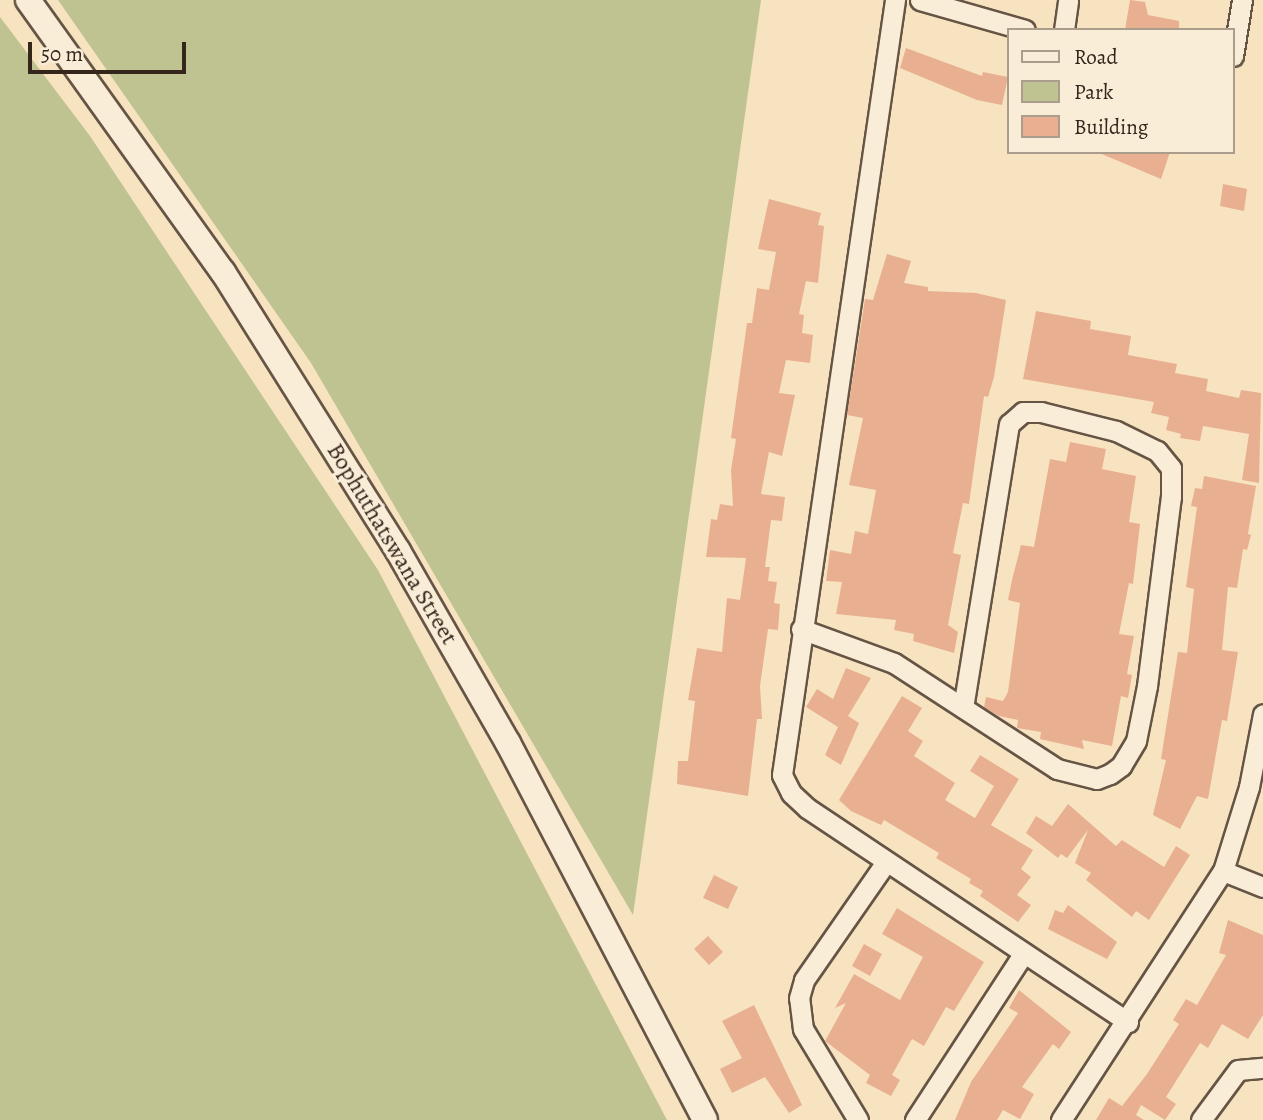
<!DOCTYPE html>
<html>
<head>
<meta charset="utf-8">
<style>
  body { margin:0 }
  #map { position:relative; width:1263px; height:1120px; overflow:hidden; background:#f8e3c1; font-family:Alegreya,serif }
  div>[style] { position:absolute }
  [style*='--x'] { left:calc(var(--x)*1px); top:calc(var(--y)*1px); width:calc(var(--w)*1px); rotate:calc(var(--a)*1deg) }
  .green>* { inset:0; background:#bfc391 }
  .building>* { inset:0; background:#e8b091 }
  .roads { filter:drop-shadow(2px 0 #665545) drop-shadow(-2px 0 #665545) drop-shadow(0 2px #665545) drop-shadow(0 -2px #665545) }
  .minor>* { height:19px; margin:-9.5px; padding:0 9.5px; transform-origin:9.5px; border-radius:9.5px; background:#faedd7 }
  .tertiary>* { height:24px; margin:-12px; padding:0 12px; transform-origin:12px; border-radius:12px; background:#faedd7 }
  span { translate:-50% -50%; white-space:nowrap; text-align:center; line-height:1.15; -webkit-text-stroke:6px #faedd7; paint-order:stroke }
  .street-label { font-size:24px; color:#35261c }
  .legend { position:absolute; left:1007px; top:28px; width:228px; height:126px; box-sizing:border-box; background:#faedd7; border:2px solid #ab9d8c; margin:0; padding:9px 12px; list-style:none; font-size:21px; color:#35261c }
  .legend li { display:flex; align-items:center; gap:14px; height:35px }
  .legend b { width:35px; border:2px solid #ab9d8c }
  .scale { position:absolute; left:28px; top:42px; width:158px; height:32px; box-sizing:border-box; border:4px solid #35261c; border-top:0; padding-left:9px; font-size:21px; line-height:24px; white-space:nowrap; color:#35261c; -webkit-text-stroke:5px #faedd7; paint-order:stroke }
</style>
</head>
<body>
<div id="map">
  <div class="green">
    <i style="clip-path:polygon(58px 0,761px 0,633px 915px,311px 363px)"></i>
    <i style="clip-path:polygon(0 17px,90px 136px,378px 570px,667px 1120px,0 1120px)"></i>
  </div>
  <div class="building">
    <i style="clip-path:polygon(1130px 0,1145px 2px,1148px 15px,1179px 21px,1179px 30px,1125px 30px)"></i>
    <i style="clip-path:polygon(906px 48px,982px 76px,983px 72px,1008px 77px,1002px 105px,977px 100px,900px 68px)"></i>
    <i style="clip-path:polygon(1097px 152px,1170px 152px,1161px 179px)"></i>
    <i style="clip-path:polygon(1223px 184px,1247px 189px,1244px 211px,1220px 206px)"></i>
    <i style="clip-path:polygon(769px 199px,821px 213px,818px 225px,824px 226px,818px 283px,806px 281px,799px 314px,804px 315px,802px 333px,813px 335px,810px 363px,786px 360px,779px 393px,795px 395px,782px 456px,769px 452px,761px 494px,785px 497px,782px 521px,771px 520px,765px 567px,770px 567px,768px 581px,777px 582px,774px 603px,780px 604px,778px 630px,768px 629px,760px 686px,762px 719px,757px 719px,748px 796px,677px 784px,678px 761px,688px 761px,695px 701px,688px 700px,697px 648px,722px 652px,727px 598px,740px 600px,746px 558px,706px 557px,711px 519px,717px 520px,720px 504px,733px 506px,731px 470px,736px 439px,731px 438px,747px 323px,752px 323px,757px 288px,769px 290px,776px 252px,758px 249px)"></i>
    <i style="clip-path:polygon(887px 254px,911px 261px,904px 283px,928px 287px,928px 291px,976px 293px,1006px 300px,994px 377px,988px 397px,984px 396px,969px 504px,963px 503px,953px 553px,961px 555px,948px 625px,958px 632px,954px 653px,913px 641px,914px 634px,894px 630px,896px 620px,836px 614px,842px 582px,826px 581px,830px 550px,851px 554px,855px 531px,868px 534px,876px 490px,849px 485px,863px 418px,847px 415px,865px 299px,873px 300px)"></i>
    <i style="clip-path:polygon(1036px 311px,1091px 321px,1090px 329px,1131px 336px,1128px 355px,1177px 364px,1175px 373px,1208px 379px,1206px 391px,1239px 398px,1241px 390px,1261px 393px,1259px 483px,1242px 480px,1249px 434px,1203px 426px,1200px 441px,1180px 438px,1181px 434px,1166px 430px,1169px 417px,1151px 413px,1154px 402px,1023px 379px)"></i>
    <i style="clip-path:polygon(1070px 442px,1106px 449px,1102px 469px,1136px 476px,1129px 522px,1140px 524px,1133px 584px,1129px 583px,1119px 634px,1134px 636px,1127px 674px,1132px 675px,1128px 698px,1121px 696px,1112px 746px,1082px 740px,1084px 749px,1040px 739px,1041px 732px,1017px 728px,1018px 720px,999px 716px,984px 707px,986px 697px,1003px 701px,1008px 692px,1020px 603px,1008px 600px,1012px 580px,1021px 545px,1034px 547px,1050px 459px,1066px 462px)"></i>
    <i style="clip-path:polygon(1204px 476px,1256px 486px,1248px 534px,1251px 535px,1247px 550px,1243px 549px,1237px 588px,1228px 587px,1222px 650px,1238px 652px,1227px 721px,1222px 720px,1208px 799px,1197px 796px,1180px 829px,1153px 815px,1166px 760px,1161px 759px,1178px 652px,1187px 653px,1194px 589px,1186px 587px,1197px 507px,1191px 506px,1195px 488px,1202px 489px)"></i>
    <i style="clip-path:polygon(846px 668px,871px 678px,848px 716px,859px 723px,841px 765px,825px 755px,838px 727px,806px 707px,817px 689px,833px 699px)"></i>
    <i style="clip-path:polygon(902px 696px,922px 708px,908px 731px,923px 741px,914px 756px,955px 783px,945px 800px,975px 818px,994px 786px,970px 771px,980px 755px,1019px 779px,991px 825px,1033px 850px,1021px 869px,1031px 877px,1017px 895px,1031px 905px,1018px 922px,980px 896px,983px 891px,969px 883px,971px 879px,936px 858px,939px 853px,884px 820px,881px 825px,851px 811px,839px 800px)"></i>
    <i style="clip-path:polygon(1068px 804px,1116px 846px,1122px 840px,1164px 867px,1176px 846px,1190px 855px,1149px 920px,1136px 911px,1132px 917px,1086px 880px,1091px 873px,1075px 863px,1088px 830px,1067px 858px,1061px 854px,1058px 858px,1026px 833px,1036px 816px,1052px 826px)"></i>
    <i style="clip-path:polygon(714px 875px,738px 887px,728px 909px,703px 898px)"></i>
    <i style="clip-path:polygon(1068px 905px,1117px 942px,1107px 959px,1048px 929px,1055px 910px,1063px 913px)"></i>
    <i style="clip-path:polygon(897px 908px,984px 962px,954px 1011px,946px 1007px,924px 1046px,912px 1039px,892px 1075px,900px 1080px,891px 1096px,866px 1083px,870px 1075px,825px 1041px,846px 1003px,835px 1008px,854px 974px,900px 1000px,923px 957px,882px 934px)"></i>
    <i style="clip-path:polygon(1228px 920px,1263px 935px,1263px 1015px,1248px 1039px,1222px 1024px,1208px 1048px,1200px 1043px,1166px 1097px,1176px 1104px,1165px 1120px,1141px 1105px,1136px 1115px,1144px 1120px,1096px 1120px,1109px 1098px,1122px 1106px,1147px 1074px,1179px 1024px,1173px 1020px,1186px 999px,1197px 1005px,1226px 955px,1219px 953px)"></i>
    <i style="clip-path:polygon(708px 936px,723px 952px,709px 965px,694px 949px)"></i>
    <i style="clip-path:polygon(864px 944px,882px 954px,870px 976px,852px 966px)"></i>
    <i style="clip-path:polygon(1019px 990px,1071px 1032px,1059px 1049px,1053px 1044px,1022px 1087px,1034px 1094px,1020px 1119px,1003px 1110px,997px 1120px,955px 1120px,971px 1082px,1018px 1013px,1009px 1008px)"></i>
    <i style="clip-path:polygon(754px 1005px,802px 1105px,789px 1113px,765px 1077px,732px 1093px,720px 1069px,742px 1058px,722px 1021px)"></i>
  </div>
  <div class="roads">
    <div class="minor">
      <i style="--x:895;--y:0;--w:783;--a:98.3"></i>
      <i style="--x:782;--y:775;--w:20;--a:63"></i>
      <i style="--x:791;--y:793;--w:22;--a:43"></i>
      <i style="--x:807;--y:808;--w:386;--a:33.7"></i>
      <i style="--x:920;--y:0;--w:109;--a:15.9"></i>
      <i style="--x:1064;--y:30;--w:30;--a:-82"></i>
      <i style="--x:1233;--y:56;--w:57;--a:-80.9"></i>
      <i style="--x:801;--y:629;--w:99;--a:20.1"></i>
      <i style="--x:894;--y:663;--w:194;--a:33"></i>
      <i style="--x:1057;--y:769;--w:41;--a:14"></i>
      <i style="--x:1097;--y:779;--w:14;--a:-21"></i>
      <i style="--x:1110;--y:774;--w:14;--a:-36"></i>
      <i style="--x:1121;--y:766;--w:29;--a:-59"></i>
      <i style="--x:1136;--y:741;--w:56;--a:-78.7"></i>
      <i style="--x:1147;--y:686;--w:191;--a:-82.8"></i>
      <i style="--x:1171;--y:497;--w:29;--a:-90"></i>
      <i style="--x:1171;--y:468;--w:22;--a:-129"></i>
      <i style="--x:1157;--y:451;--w:46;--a:-154"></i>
      <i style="--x:1116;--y:431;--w:77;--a:-165.8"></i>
      <i style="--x:1041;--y:412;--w:18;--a:180"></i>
      <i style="--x:1023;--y:412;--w:18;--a:139"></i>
      <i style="--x:1009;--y:424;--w:287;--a:99.2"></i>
      <i style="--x:1223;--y:871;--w:43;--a:21.8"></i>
      <i style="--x:858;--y:1120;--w:106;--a:-121.1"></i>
      <i style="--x:803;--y:1029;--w:31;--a:-97"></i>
      <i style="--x:799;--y:998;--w:19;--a:-74"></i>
      <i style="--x:804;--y:980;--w:144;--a:-55.2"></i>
      <i style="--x:915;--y:1120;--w:199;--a:-56.9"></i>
      <i style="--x:1061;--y:1120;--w:297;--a:-57"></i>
      <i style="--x:1223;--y:871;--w:88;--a:-72.8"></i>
      <i style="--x:1249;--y:787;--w:74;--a:-79.1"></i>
      <i style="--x:1201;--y:1120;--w:62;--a:-53.5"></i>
      <i style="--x:1238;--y:1070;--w:25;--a:-5"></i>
    </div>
    <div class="tertiary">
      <i style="--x:28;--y:0;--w:335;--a:54.4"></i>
      <i style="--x:223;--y:272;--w:329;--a:57.9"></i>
      <i style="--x:398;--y:551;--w:221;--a:60.2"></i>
      <i style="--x:508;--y:743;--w:425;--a:62.4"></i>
    </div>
  </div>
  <div class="street-label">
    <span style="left:392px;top:544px;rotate:59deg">Bophuthatswana Street</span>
  </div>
  <ul class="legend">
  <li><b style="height:9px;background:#faedd7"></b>Road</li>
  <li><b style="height:19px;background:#bfc391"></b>Park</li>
  <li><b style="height:19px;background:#e8b091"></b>Building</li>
  </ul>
  <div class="scale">50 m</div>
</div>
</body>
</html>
